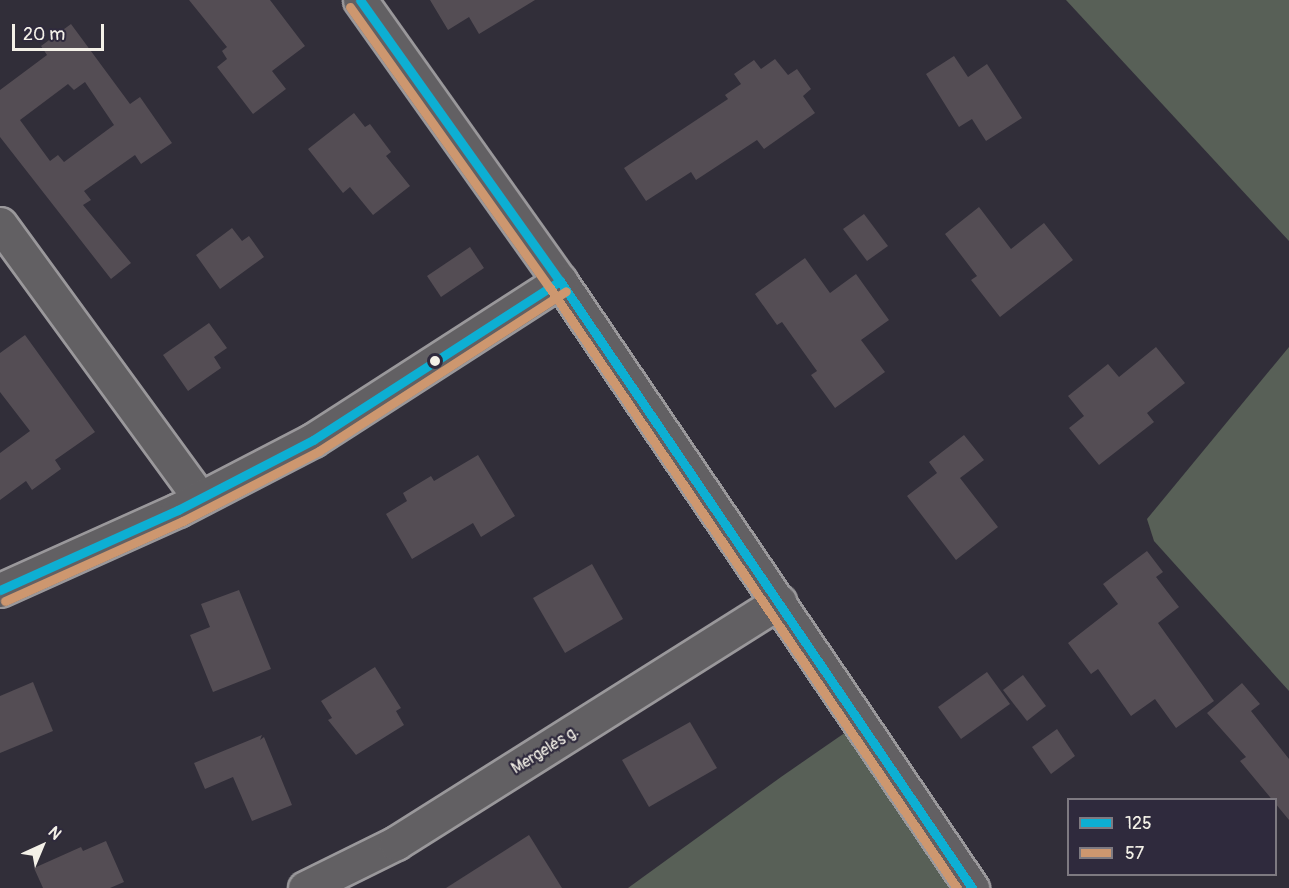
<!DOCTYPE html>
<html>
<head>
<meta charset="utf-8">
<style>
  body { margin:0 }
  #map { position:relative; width:1289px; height:888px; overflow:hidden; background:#312e39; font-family:Pangolin,sans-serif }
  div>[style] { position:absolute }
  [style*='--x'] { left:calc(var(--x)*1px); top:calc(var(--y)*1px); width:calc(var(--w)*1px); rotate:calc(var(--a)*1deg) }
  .green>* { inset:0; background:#586057 }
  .building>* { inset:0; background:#544d54 }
  .roads { filter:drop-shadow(2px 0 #9a989b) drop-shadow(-2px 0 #9a989b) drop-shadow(0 2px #9a989b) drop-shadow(0 -2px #9a989b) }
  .minor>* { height:33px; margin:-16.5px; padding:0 16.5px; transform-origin:16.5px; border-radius:16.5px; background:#626063 }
  .bus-1>* { height:9px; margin:-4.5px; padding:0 4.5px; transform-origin:4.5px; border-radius:4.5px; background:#0dafd3 }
  .bus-2>* { height:9px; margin:-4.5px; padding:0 4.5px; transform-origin:4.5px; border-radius:4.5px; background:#cd976f }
  .dots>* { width:16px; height:16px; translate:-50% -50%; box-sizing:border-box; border:3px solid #2f2a3d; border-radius:50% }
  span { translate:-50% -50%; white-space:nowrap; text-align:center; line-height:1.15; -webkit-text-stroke:4.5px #2f2a3d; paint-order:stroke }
  .street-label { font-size:16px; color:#f4f1e8 }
  .legend { position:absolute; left:1067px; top:798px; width:210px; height:78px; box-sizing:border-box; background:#2f2a3d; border:2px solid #7e7a81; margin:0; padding:8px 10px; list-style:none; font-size:18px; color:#f4f1e8 }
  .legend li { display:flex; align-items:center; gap:12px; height:30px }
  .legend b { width:30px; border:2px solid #7e7a81 }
  .north { position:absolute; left:12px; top:816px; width:60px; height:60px; -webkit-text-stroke:4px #2f2a3d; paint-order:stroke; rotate:44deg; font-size:16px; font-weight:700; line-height:24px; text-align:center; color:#f4f1e8 }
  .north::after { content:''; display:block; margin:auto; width:21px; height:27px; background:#f4f1e8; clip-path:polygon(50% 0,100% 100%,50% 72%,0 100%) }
  .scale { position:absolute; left:12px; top:24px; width:92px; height:27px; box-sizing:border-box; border:3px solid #f4f1e8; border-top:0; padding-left:8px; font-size:18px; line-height:21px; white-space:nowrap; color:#f4f1e8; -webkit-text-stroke:4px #2f2a3d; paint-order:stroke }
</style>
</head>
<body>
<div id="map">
  <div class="green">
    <i style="clip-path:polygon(1066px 0,1289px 0,1289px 241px)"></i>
    <i style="clip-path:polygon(1289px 347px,1289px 691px,1154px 541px,1147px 519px)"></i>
    <i style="clip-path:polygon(846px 732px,955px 888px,628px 888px,781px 777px)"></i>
  </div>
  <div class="building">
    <i style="clip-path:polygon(189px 0,270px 0,305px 46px,272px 71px,286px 89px,253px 114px,217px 67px,227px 59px,222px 51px,227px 47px)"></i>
    <i style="clip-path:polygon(430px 0,535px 0,479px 34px,469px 17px,448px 30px)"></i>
    <i style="clip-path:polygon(evenodd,71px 24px,130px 104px,140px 97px,172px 143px,141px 164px,135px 155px,84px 191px,91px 200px,83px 205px,131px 263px,111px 279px,0 137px,0 90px,47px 55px,41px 46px,71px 24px,85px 82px,114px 125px,64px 162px,58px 155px,50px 161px,20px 120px,68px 84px,74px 90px,85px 82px)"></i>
    <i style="clip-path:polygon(954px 56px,968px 77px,987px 64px,1022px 118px,986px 141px,972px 119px,959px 127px,926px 74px)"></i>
    <i style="clip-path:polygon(775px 59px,788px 75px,797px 69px,811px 89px,803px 96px,815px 113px,764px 149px,757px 140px,696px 180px,691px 172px,646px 201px,624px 168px,728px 99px,725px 95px,741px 84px,734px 74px,754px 60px,761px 69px)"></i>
    <i style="clip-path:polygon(354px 113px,365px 127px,370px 124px,391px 152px,386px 156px,410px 186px,373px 215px,350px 187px,343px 193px,308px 149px)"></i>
    <i style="clip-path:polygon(979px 207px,1011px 249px,1044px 223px,1073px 260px,1000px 317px,971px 280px,977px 276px,945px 234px)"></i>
    <i style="clip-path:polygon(864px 214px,888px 246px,867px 261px,843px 229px)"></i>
    <i style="clip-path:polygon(232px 228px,242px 241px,249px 236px,264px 257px,220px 289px,196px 255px)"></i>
    <i style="clip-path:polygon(470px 247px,484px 268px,441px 297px,427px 276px)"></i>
    <i style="clip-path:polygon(805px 258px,830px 293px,856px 274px,889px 320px,861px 340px,885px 372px,835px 408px,811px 375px,817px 371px,782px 322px,777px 325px,755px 294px)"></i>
    <i style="clip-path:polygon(209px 323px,227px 348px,214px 357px,221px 368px,188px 391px,163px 355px)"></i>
    <i style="clip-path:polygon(25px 335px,95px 432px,55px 460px,61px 469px,32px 490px,26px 481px,0 500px,0 453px,30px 431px,0 392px,0 353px)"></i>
    <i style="clip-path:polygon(1156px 347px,1185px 383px,1147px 413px,1154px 422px,1099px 465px,1069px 428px,1084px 416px,1068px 396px,1108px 364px,1119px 377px)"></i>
    <i style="clip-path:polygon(964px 435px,984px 460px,960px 478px,998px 527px,956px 560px,907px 496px,937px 473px,929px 462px)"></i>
    <i style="clip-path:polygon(478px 455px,515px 516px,481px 537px,473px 523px,412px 559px,386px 514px,407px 501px,403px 493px,431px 476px,434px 481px)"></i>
    <i style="clip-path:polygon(1147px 551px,1163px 572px,1156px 577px,1179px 607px,1158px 623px,1214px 701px,1176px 728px,1155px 699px,1131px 716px,1098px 669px,1091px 674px,1068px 643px,1118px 604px,1103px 584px)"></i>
    <i style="clip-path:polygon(592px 564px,623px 619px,565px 653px,533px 598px)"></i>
    <i style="clip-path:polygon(239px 590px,271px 669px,213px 692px,190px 635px,210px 627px,201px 604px)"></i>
    <i style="clip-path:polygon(375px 667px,401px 708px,396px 711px,404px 725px,356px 755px,328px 720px,332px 718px,321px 701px)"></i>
    <i style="clip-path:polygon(987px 672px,1010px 704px,961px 739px,938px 707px)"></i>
    <i style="clip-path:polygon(1023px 675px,1046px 706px,1027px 721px,1003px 690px)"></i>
    <i style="clip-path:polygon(33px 682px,53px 731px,0 753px,0 696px)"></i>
    <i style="clip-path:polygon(1242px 683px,1260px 704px,1251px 711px,1289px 759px,1289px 820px,1240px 761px,1246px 757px,1207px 713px)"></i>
    <i style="clip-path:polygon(690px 722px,717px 768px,649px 807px,622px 760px)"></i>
    <i style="clip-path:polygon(1057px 729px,1075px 756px,1051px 774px,1032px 747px)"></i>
    <i style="clip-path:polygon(262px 735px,260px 740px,264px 737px,292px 805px,252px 821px,233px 777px,205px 789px,194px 763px)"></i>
    <i style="clip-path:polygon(529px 835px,562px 888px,446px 888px)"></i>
    <i style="clip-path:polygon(106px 841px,124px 882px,110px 888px,43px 888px,34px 868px,81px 847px,83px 851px)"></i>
  </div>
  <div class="roads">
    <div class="minor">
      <i style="--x:360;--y:0;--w:345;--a:54.6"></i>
      <i style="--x:560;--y:281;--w:734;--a:55.83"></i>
      <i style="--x:0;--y:224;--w:339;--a:53.9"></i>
      <i style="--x:0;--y:590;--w:195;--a:-24.2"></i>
      <i style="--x:178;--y:510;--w:152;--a:-27.4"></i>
      <i style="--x:313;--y:440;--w:294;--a:-32.8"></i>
      <i style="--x:305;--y:888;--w:102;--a:-26.3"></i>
      <i style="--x:396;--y:843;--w:453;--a:-32.2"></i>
    </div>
  </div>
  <div class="bus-1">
    <i style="--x:360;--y:0;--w:345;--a:54.6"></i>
    <i style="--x:560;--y:281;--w:734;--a:55.83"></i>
    <i style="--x:0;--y:590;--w:195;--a:-24.2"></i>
    <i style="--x:178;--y:510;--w:152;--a:-27.4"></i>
    <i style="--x:313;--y:440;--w:294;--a:-32.8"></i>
  </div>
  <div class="bus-2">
    <i style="--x:350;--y:7;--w:345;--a:54.6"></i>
    <i style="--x:550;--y:288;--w:725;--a:55.85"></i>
    <i style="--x:5;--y:601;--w:195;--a:-24.2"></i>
    <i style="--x:183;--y:521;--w:153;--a:-27.2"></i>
    <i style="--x:319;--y:451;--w:294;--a:-32.9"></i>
  </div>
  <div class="dots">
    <i style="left:435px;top:361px;background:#f4f1e8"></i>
  </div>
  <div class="street-label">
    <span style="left:545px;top:750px;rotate:-32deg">Mergelės g.</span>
  </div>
  <ul class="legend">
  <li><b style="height:8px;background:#0dafd3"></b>125</li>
  <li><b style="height:8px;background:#cd976f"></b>57</li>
  </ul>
  <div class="north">N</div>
  <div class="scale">20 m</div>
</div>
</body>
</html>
